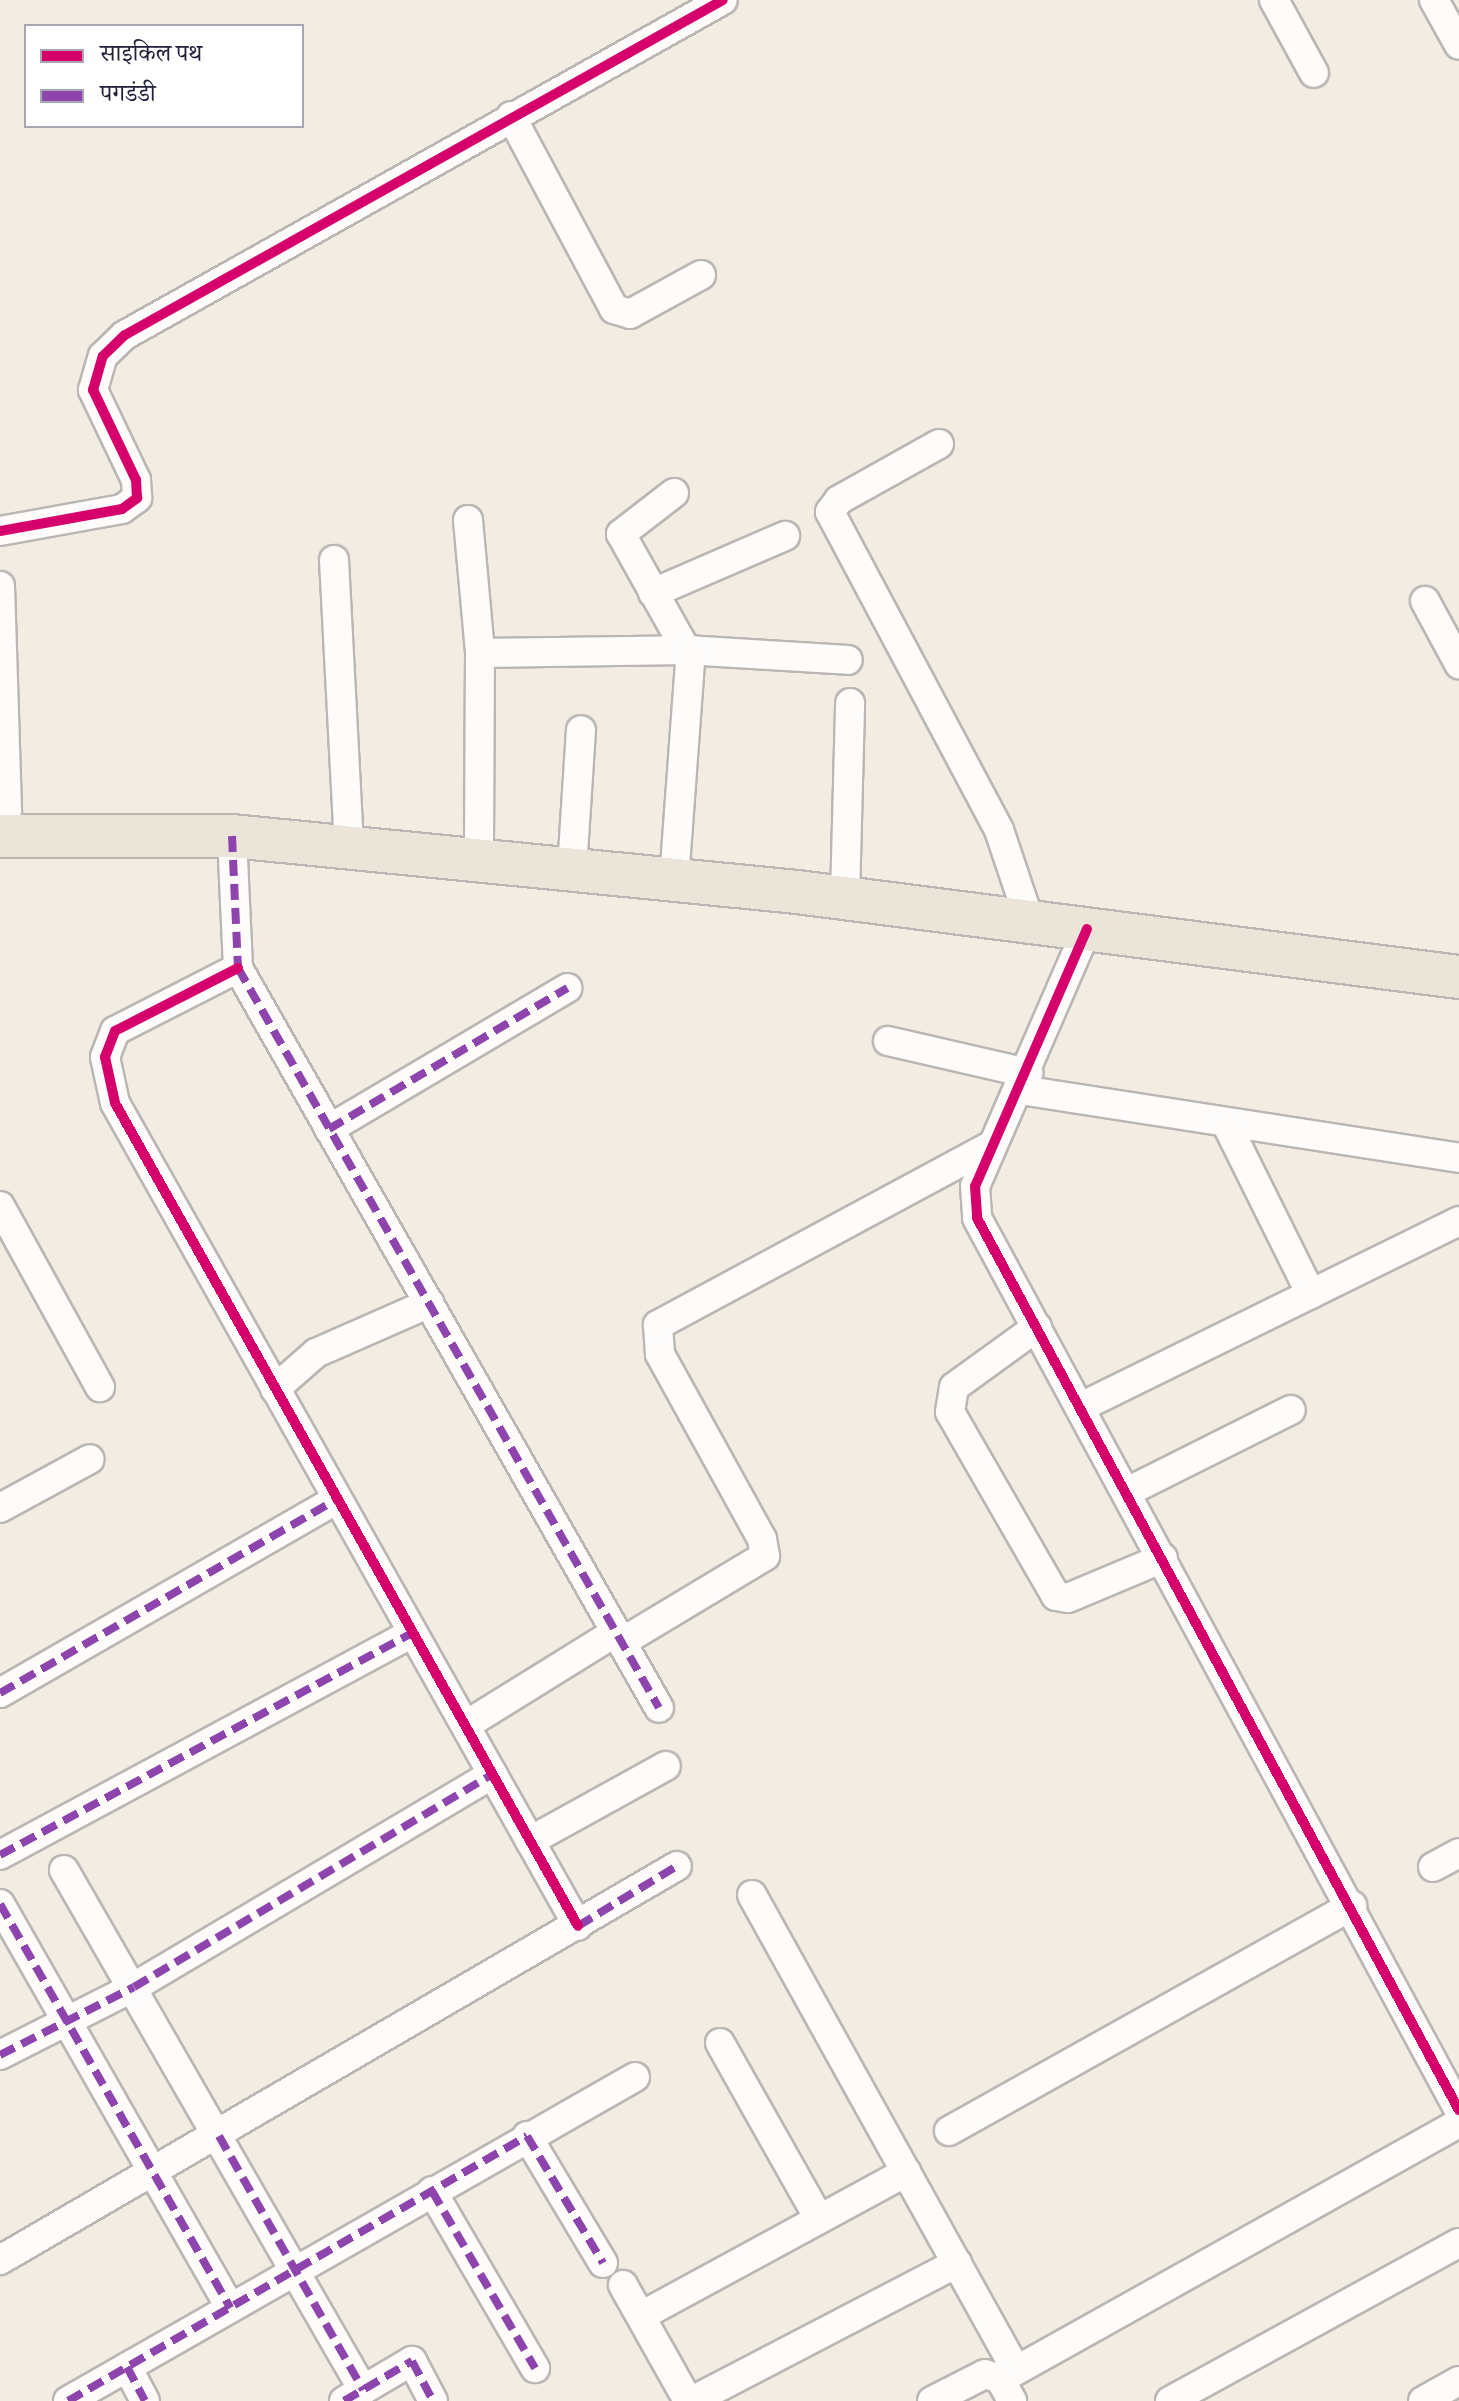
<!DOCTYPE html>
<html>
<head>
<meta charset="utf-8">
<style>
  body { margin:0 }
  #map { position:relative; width:1459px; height:2401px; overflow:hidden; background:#f2ece3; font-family:"EB Garamond","Noto Serif Devanagari",serif }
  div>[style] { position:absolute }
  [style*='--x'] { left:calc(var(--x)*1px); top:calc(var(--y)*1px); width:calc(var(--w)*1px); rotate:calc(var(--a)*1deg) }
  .roads { filter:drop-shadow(2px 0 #b9b6b3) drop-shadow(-2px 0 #b9b6b3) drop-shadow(0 2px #b9b6b3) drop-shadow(0 -2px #b9b6b3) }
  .minor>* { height:28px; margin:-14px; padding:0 14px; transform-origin:14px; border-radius:14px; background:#fdfcfb }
  .highway>* { height:42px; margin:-21px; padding:0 21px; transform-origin:21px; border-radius:21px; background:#ebe4d8 }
  .quiet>* { height:8px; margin-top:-4px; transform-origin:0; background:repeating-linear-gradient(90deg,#8e44ad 0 16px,transparent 0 24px) }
  .cycleway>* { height:10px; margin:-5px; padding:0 5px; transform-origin:5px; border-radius:5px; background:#d6006c }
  span { translate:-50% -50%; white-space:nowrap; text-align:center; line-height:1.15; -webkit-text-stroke:6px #fff; paint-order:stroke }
  .legend { position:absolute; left:24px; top:24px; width:280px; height:104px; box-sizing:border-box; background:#fff; border:2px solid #a7a7b1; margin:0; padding:10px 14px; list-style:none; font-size:24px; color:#22223b }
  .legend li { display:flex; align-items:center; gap:16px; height:40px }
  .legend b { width:40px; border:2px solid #a7a7b1 }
</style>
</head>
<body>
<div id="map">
  <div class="roads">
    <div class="minor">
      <i style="--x:1274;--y:0;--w:83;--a:61.3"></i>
      <i style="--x:1434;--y:0;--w:51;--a:60.9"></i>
      <i style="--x:511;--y:116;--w:219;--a:61.9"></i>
      <i style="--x:614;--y:309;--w:17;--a:17"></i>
      <i style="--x:630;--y:314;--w:81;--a:-28.8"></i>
      <i style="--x:939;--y:444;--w:115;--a:150.8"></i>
      <i style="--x:839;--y:500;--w:15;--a:127"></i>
      <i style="--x:830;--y:512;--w:360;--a:62"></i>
      <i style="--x:999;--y:830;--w:97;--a:71.4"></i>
      <i style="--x:674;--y:493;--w:67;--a:142.3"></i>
      <i style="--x:621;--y:534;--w:133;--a:60.7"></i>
      <i style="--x:468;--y:520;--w:134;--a:84.8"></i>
      <i style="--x:480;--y:653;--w:207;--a:90.3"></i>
      <i style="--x:0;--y:531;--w:124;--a:-10.2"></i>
      <i style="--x:122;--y:509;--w:19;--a:-36"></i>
      <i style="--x:137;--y:498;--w:18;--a:-93"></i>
      <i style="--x:136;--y:480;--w:100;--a:-115.5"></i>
      <i style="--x:93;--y:390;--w:35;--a:-74"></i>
      <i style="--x:103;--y:356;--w:30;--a:-44"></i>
      <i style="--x:125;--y:335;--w:685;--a:-29.26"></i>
      <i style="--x:334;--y:560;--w:287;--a:87"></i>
      <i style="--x:0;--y:586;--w:225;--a:88.2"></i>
      <i style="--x:653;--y:593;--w:144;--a:-23.4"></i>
      <i style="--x:1425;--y:601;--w:72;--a:61.6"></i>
      <i style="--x:480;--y:653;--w:206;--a:-0.8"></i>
      <i style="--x:686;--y:650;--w:162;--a:3.5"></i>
      <i style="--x:232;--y:836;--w:132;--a:87.4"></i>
      <i style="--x:238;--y:968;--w:851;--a:60.36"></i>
      <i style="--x:572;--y:869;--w:139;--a:-86.3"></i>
      <i style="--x:674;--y:880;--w:231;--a:-85.8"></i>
      <i style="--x:845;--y:898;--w:195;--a:-88.5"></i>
      <i style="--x:1087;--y:929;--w:280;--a:113.5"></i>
      <i style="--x:975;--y:1186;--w:32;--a:86"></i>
      <i style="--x:977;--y:1218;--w:1014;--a:61.62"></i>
      <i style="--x:238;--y:968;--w:138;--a:152.9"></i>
      <i style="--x:115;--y:1031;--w:28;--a:111"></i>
      <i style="--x:105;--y:1057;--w:47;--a:77.7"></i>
      <i style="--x:115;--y:1103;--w:944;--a:60.64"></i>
      <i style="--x:888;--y:1041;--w:144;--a:12.9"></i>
      <i style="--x:1021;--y:1090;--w:443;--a:8.8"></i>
      <i style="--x:1226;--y:1123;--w:191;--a:63.6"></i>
      <i style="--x:329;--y:1129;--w:277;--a:-30.6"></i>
      <i style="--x:0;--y:1206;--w:207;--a:61.1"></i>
      <i style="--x:1037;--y:1327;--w:102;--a:144.1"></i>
      <i style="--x:954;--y:1387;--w:25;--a:99"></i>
      <i style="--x:950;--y:1412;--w:212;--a:60.1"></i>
      <i style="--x:1056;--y:1596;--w:12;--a:9"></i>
      <i style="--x:1068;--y:1598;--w:103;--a:-22.8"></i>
      <i style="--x:275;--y:1389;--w:55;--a:-41.3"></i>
      <i style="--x:316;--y:1353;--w:124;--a:-23.7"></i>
      <i style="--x:1081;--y:1407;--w:421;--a:-26.2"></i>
      <i style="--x:1127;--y:1492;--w:183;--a:-26.6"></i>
      <i style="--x:0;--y:1508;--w:102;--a:-28.6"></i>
      <i style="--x:622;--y:1642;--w:167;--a:-31"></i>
      <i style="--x:765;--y:1556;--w:17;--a:-100"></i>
      <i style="--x:762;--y:1539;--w:211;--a:-118.9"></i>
      <i style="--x:660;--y:1354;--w:29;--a:-94"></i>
      <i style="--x:658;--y:1325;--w:378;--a:-28.3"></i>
      <i style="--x:0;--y:1693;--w:387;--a:-29.9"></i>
      <i style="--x:466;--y:1725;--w:176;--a:-31.8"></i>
      <i style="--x:530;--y:1841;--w:155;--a:-28.9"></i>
      <i style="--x:0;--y:1855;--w:467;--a:-28.3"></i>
      <i style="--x:1433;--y:1867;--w:30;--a:-28"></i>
      <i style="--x:64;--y:1870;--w:600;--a:60.1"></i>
      <i style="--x:752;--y:1895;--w:543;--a:60.94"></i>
      <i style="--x:0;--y:1904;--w:465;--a:60.3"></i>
      <i style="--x:720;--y:2043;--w:202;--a:60.6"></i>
      <i style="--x:0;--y:2055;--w:150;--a:-26.9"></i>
      <i style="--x:134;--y:1987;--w:417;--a:-30.7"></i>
      <i style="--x:949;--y:2131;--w:462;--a:-29.2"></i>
      <i style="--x:527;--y:2136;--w:148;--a:59.1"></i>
      <i style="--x:432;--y:2191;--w:205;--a:59.8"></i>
      <i style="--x:0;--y:2260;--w:783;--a:-30.2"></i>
      <i style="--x:623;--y:2285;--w:133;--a:60.7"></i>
      <i style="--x:641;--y:2316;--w:302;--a:-28.5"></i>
      <i style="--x:127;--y:2367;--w:38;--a:62"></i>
      <i style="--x:1001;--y:2379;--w:525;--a:-29.2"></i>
      <i style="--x:68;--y:2401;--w:653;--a:-29.74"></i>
      <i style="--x:344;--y:2401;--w:79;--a:-30.5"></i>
      <i style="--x:412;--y:2361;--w:45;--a:62.3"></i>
      <i style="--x:692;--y:2401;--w:299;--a:-27.5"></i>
      <i style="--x:932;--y:2401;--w:59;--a:-27"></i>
      <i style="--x:985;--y:2374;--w:16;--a:18"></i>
      <i style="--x:1000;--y:2379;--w:25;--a:61"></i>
      <i style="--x:1170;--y:2401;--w:329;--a:-28.7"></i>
      <i style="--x:1423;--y:2401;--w:41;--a:-29.1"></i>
    </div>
    <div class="highway">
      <i style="--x:0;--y:836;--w:232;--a:0"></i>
      <i style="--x:232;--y:836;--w:568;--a:5.66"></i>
      <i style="--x:797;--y:892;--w:667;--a:7.32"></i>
    </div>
  </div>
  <div class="quiet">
    <i style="--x:232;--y:836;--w:132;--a:87.4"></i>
    <i style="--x:238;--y:968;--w:851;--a:60.36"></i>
    <i style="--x:329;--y:1129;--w:277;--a:-30.6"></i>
    <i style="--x:0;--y:1693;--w:387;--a:-29.9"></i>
    <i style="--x:0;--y:1855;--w:467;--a:-28.3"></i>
    <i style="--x:0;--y:1904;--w:465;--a:60.3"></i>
    <i style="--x:574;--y:1920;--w:7;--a:56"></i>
    <i style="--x:578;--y:1926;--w:116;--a:-31.2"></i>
    <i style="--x:0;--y:2055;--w:150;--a:-26.9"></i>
    <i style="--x:134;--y:1987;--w:417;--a:-30.7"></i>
    <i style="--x:219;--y:2136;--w:292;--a:60.4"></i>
    <i style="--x:432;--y:2191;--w:205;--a:59.8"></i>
    <i style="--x:127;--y:2367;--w:38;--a:62"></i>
    <i style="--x:68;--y:2401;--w:530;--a:-30"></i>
    <i style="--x:527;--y:2136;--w:148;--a:59.1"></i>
    <i style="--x:344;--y:2401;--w:79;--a:-30.5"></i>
    <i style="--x:412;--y:2361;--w:45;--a:62.3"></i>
  </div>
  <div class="cycleway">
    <i style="--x:0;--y:531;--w:124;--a:-10.2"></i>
    <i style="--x:122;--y:509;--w:19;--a:-36"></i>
    <i style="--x:137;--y:498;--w:18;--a:-93"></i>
    <i style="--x:136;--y:480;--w:100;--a:-115.5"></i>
    <i style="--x:93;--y:390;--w:35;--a:-74"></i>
    <i style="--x:103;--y:356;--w:30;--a:-44"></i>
    <i style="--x:125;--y:335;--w:685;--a:-29.26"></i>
    <i style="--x:1087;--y:929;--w:280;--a:113.5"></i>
    <i style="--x:975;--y:1186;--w:32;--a:86"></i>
    <i style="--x:977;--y:1218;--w:1014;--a:61.62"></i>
    <i style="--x:238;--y:968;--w:138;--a:152.9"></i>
    <i style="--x:115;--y:1031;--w:28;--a:111"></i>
    <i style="--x:105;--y:1057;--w:47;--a:77.7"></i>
    <i style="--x:115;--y:1103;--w:944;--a:60.64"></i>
  </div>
  <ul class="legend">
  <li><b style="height:10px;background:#d6006c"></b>साइकिल पथ</li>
  <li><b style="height:10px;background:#8e44ad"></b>पगडंडी</li>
  </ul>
</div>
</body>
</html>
